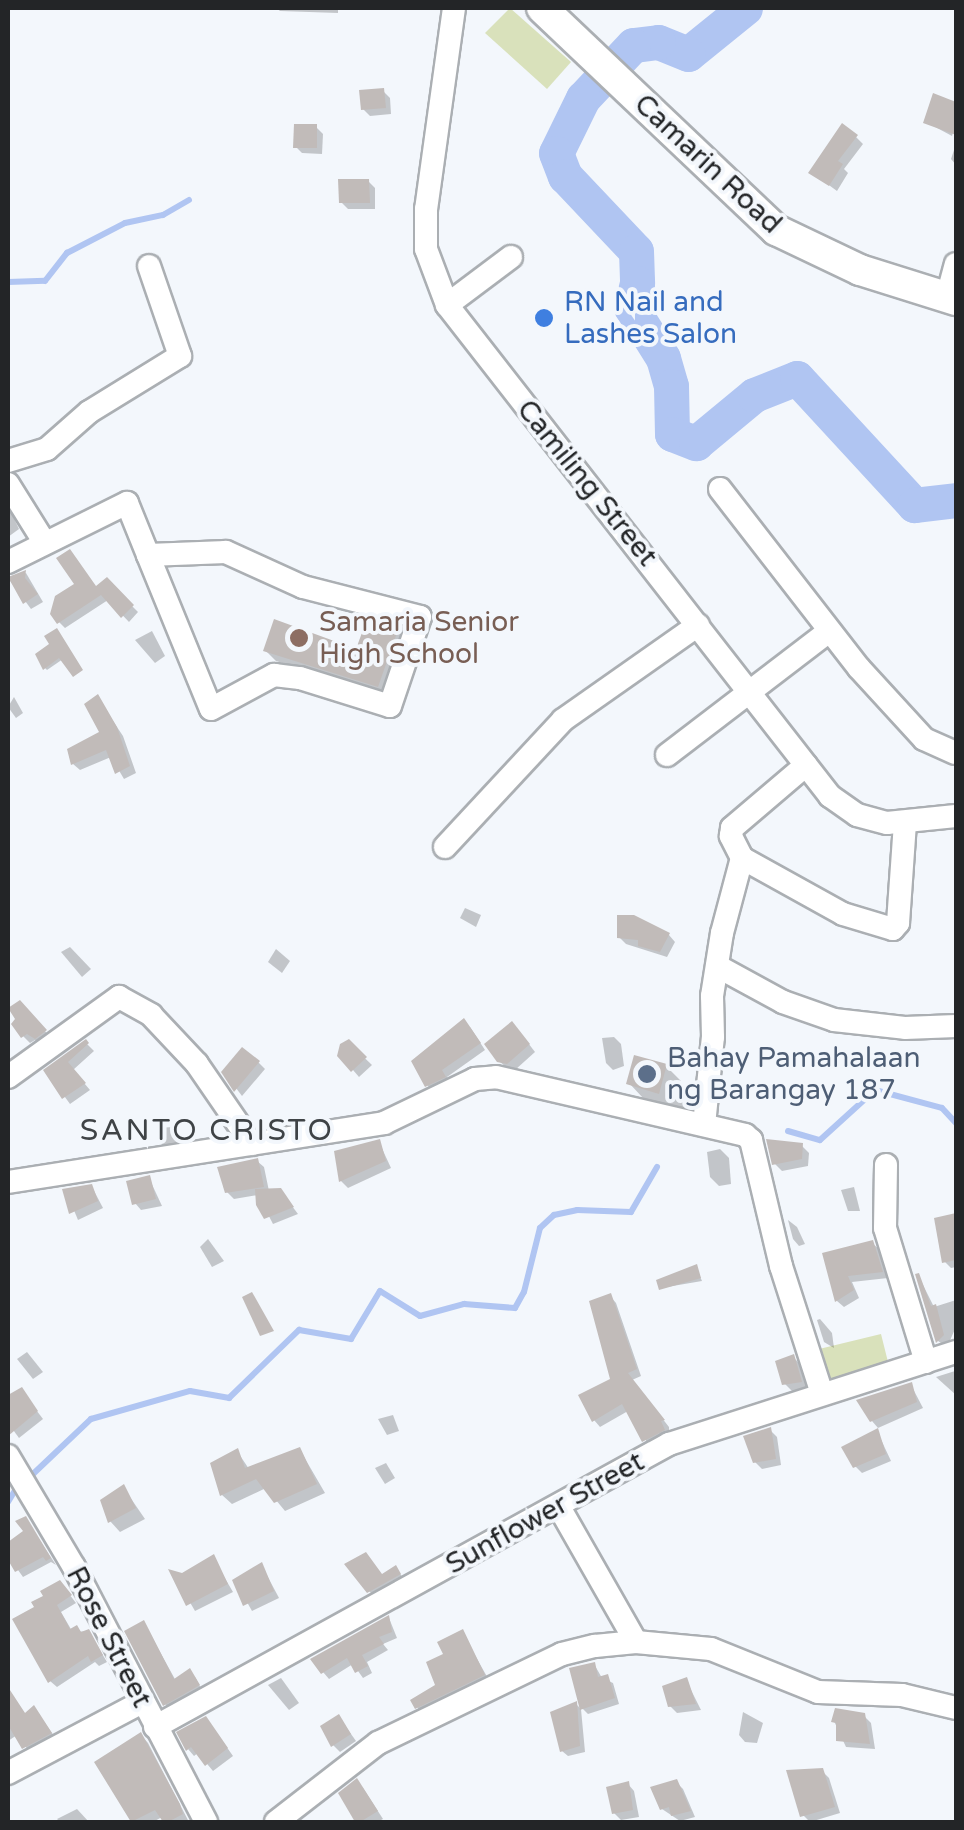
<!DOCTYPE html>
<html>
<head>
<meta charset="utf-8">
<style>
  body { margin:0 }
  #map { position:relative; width:964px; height:1830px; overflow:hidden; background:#f3f7fc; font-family:"Varela Round",sans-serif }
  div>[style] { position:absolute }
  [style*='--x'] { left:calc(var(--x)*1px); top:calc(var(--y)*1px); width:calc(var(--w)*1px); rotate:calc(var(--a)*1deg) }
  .green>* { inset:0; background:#d9e1bb }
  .shadow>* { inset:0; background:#0003 }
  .stream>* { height:6px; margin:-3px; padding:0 3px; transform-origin:3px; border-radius:3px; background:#b0c5f2 }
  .river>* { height:35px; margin:-17.5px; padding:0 17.5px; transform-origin:17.5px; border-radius:17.5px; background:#b0c5f2 }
  .building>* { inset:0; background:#c1bbb9 }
  .roads { filter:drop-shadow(2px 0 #abafb3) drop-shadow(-2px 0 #abafb3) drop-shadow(0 2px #abafb3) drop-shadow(0 -2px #abafb3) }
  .street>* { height:22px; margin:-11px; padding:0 11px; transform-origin:11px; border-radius:11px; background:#fff }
  .secondary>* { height:30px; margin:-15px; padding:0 15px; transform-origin:15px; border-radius:15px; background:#fff }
  .dots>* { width:28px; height:28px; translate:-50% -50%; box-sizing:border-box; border:5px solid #f3f7fc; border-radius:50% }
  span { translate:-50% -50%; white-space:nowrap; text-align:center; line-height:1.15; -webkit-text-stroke:8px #f3f7fc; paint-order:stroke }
  .street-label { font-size:28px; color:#232527 }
  .shop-label { font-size:28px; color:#366cbe }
  .left { translate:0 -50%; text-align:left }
  .education-label { font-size:28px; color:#785e54 }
  .service-label { font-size:28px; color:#4e5e75 }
  .neighbourhood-label { font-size:30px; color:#3f4346; letter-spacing:2.5px }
  .frame { position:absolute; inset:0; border:10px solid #232527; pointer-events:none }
</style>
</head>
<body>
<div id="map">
  <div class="green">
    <i style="clip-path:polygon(510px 8px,571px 62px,547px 89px,485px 33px)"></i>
    <i style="clip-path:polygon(881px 1334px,889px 1366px,823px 1383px,815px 1350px)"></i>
  </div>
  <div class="shadow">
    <i style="clip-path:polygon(276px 8px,338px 8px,338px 13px,280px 11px)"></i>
    <i style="clip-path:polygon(383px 91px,390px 98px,391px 114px,370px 116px,363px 109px)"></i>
    <i style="clip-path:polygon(954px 104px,956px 122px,952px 136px,926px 122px)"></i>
    <i style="clip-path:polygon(316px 127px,323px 134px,322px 154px,302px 153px,296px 147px)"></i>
    <i style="clip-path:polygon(856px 137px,863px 144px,844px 169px,848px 173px,837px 191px,811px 172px)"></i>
    <i style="clip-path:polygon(956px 144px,956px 165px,951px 159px)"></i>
    <i style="clip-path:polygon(368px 181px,375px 188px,375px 209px,348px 209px,341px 202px)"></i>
    <i style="clip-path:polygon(8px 506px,19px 529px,8px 537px)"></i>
    <i style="clip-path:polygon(26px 573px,43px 602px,31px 609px,8px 578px)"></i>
    <i style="clip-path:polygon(106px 580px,138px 612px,129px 622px,108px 600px,65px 628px,59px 622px)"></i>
    <i style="clip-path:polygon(398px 629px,409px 640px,389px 696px,276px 661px,265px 650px,358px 652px)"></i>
    <i style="clip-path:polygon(152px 631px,165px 656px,155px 663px,135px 640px)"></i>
    <i style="clip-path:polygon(53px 645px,63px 659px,47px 670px,45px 668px)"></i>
    <i style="clip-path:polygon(14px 697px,23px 713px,16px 718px,8px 707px)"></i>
    <i style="clip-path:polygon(97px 697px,123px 736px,136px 773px,124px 779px,111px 757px,80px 770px,73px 764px,102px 733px)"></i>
    <i style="clip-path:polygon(465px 908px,481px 915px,476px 927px,460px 918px)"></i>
    <i style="clip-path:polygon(669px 935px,675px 942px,667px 957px,626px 944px,619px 937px)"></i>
    <i style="clip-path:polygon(70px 947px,91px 969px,82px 977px,61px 952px)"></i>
    <i style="clip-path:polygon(276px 949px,290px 961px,282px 973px,268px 962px)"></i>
    <i style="clip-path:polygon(27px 1010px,51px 1038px,43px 1045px,35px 1040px,30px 1043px,23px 1036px)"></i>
    <i style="clip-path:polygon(470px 1027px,485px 1050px,447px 1077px,450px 1083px,433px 1091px,427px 1085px)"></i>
    <i style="clip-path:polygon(519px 1031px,535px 1052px,515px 1070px,507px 1068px,499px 1061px)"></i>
    <i style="clip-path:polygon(614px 1037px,621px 1044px,624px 1066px,613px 1070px,606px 1063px,602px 1038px)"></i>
    <i style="clip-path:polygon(348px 1042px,372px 1065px,359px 1077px,353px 1070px)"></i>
    <i style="clip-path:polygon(86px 1043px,94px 1051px,73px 1070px,90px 1090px,70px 1104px,46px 1071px)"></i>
    <i style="clip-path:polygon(258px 1062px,265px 1069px,242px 1096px,224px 1072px)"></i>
    <i style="clip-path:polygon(666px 1066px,681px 1081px,676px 1096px,690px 1100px,697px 1112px,643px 1098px,629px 1083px)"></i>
    <i style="clip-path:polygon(173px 1127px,177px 1143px,162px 1145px,157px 1128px)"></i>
    <i style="clip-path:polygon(379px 1142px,391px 1168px,348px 1188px,341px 1181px,336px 1152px)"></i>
    <i style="clip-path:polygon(802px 1146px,809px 1153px,808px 1166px,782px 1171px,775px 1164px)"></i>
    <i style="clip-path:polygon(720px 1149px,729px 1158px,731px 1184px,719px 1186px,710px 1177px,707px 1152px)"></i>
    <i style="clip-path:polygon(257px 1161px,264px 1167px,269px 1191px,280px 1190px,298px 1214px,273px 1224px,258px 1195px,234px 1199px,227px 1192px)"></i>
    <i style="clip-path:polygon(149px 1178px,162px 1206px,141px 1210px,135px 1203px)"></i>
    <i style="clip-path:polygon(92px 1187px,103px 1208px,78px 1220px,66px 1191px)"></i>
    <i style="clip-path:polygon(854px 1187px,860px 1211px,848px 1211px,841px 1190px)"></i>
    <i style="clip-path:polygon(956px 1216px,956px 1267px,951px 1268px,944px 1261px,937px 1220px)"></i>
    <i style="clip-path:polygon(788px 1220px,797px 1227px,805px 1244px,799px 1246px,793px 1239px)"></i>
    <i style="clip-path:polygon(208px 1239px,224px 1261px,212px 1267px,200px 1247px)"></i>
    <i style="clip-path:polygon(872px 1243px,879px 1249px,888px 1278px,852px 1282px,859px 1298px,844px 1307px,837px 1301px,826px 1255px)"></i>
    <i style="clip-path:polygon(696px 1267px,702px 1281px,661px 1288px)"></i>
    <i style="clip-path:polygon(918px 1275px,934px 1307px,956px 1300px,956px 1327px,947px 1347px,938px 1341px)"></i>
    <i style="clip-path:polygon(610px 1296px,616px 1303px,641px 1376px,632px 1380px,669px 1427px,669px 1436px,650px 1447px,628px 1411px,600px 1427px,594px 1420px,613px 1380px)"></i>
    <i style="clip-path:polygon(820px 1319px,832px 1333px,834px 1348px,824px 1342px,817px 1320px)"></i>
    <i style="clip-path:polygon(27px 1352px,43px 1372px,33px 1379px,17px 1359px)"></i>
    <i style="clip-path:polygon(793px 1357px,800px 1364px,807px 1388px,792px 1391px,785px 1384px)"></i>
    <i style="clip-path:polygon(955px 1371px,956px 1372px,956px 1395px,936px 1377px)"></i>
    <i style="clip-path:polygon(911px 1385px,923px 1408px,878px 1428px,872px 1421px)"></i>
    <i style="clip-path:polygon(21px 1390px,43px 1419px,19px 1438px,8px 1423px,8px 1400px)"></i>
    <i style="clip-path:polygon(393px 1415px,399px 1431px,387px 1435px,378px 1419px)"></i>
    <i style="clip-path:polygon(770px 1430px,777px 1437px,781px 1465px,762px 1469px,755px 1462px)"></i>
    <i style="clip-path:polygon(877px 1431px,891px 1461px,862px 1473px,855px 1466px)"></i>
    <i style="clip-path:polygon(300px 1450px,325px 1493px,285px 1511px,266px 1488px,232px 1504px,222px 1495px,237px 1451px,249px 1469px)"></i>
    <i style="clip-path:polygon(386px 1463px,395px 1478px,385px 1484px,375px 1468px)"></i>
    <i style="clip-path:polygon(123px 1487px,145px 1519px,120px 1532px,110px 1521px)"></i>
    <i style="clip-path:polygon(26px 1519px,56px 1565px,51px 1562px,23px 1577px,8px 1556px,8px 1545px,26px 1532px)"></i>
    <i style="clip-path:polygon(213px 1558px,233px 1592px,195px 1611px,173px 1573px,182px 1575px)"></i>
    <i style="clip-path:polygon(262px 1566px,279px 1598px,252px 1611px,235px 1581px)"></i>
    <i style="clip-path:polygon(396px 1568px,406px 1582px,376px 1598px,369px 1591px)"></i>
    <i style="clip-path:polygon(66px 1590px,76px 1603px,61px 1612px,72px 1631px,89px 1632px,107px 1662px,99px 1666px,95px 1662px,57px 1687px,50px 1681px,38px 1608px)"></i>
    <i style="clip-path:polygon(389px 1618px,397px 1638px,383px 1644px,388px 1650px,367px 1662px,372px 1673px,363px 1678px,353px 1664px,329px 1679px,323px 1672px)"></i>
    <i style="clip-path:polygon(144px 1623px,176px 1681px,195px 1677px,203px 1692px,170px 1710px,165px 1704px)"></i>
    <i style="clip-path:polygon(462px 1632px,490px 1682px,423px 1714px,417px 1707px,438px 1686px)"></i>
    <i style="clip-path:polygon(594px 1664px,602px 1678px,613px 1683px,619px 1704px,588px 1714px,582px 1708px)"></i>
    <i style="clip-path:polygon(281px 1678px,299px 1703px,289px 1710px,268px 1685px)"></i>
    <i style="clip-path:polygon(686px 1680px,701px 1710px,677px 1713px,670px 1706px)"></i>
    <i style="clip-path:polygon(8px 1691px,26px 1715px,34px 1708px,57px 1740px,31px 1754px,17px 1735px,8px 1741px)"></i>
    <i style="clip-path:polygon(576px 1704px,581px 1709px,585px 1752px,568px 1756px,562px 1751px)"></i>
    <i style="clip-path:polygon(743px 1712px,763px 1723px,757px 1743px,745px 1742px,739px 1735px)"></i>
    <i style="clip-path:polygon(864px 1716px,871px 1723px,875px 1749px,846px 1747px,834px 1721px)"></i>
    <i style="clip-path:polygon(339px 1717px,356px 1741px,340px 1752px,333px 1745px)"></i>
    <i style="clip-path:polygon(212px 1726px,233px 1756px,213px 1771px,198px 1753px,194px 1756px,188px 1749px)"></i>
    <i style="clip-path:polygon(141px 1735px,148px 1743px,189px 1822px,166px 1822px,162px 1817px,153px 1822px,134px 1822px,97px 1763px)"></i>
    <i style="clip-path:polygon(822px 1771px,829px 1778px,840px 1813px,810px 1822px,803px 1815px)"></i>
    <i style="clip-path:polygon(676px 1782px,683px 1789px,695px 1817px,680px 1821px,662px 1809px)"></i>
    <i style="clip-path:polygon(628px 1784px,634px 1791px,639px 1817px,621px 1820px,614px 1813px)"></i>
    <i style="clip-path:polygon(363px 1788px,383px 1819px,377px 1822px,358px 1822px,341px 1794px)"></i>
    <i style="clip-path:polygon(77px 1809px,89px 1822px,60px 1822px,57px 1819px)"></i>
  </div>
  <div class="stream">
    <i style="--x:8;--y:282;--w:37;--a:-2"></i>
    <i style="--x:45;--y:281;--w:36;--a:-52"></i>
    <i style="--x:67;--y:253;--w:65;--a:-27.3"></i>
    <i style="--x:125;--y:223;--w:39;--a:-12"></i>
    <i style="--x:163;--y:215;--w:30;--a:-30"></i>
    <i style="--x:788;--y:1131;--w:33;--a:16"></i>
    <i style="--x:820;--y:1140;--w:74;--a:-42.3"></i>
    <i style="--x:875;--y:1090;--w:69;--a:15"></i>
    <i style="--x:942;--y:1108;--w:21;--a:47"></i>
    <i style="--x:33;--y:1474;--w:80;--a:-43.5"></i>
    <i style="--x:91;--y:1419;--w:103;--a:-15.8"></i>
    <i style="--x:190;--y:1391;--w:40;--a:10"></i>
    <i style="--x:229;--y:1398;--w:98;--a:-44.2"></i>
    <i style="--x:299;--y:1330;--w:53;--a:9.8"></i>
    <i style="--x:351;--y:1339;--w:56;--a:-58.9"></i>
    <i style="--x:380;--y:1291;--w:47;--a:32"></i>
    <i style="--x:420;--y:1316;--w:46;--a:-15.3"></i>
    <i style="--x:464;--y:1304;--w:51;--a:4.5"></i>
    <i style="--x:515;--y:1308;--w:18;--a:-61"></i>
    <i style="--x:524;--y:1292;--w:66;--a:-76"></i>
    <i style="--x:540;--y:1228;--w:19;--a:-43"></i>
    <i style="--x:554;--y:1215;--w:24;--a:-12"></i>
    <i style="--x:577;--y:1210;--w:54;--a:2.1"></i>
    <i style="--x:631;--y:1212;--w:52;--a:-60"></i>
    <i style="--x:8;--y:1502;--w:12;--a:-59"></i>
  </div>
  <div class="river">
    <i style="--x:745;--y:8;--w:73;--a:141.1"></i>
    <i style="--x:688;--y:54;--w:32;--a:-158"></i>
    <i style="--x:658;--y:42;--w:25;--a:173"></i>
    <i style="--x:633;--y:45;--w:73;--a:133.3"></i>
    <i style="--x:583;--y:98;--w:61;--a:116.1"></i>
    <i style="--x:556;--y:153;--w:25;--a:69"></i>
    <i style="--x:565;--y:176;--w:103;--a:46.6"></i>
    <i style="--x:636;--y:251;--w:32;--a:88"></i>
    <i style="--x:637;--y:283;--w:25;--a:104"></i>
    <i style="--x:631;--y:307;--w:60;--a:57.9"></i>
    <i style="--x:663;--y:358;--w:29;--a:74"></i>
    <i style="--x:671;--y:386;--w:48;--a:88.8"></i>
    <i style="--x:672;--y:434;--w:26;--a:21"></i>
    <i style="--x:696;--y:443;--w:75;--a:-39.6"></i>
    <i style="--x:754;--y:395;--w:46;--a:-21.6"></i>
    <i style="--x:797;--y:378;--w:173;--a:47.3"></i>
    <i style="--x:914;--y:505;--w:42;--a:-6.8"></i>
  </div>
  <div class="building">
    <i style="clip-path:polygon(384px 88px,386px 108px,361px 110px,359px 90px)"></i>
    <i style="clip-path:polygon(933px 93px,956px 102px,956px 135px,923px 123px)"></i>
    <i style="clip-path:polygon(842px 123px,858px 135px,838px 161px,843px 164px,829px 186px,808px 173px)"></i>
    <i style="clip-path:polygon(294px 124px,317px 124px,317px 148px,293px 148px)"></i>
    <i style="clip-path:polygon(338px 179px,369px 179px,370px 203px,339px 203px)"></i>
    <i style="clip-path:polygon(70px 549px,96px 586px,107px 577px,134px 605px,121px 618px,101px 595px,57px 624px,50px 614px,55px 596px,74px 584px,56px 558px)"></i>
    <i style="clip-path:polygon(26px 570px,25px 578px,38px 594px,23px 604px,8px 577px)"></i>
    <i style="clip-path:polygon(274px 619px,356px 649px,367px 619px,399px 627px,378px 687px,263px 651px)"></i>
    <i style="clip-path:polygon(57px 628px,83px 670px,73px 677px,59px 658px,43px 670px,35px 654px,49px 644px,44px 636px)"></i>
    <i style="clip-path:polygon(98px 694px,117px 727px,130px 766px,115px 774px,106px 750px,71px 765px,67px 749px,99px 732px,84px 704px)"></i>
    <i style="clip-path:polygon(617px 915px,634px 915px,670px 933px,660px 952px,638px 946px,638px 940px,617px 938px)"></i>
    <i style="clip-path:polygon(20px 1000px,47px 1030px,35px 1039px,27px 1034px,21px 1038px,11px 1024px,15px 1019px,8px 1008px)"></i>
    <i style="clip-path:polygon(464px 1018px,481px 1043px,442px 1070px,446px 1077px,425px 1087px,411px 1061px)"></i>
    <i style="clip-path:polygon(512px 1021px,530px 1044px,507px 1064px,497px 1062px,484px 1044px)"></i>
    <i style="clip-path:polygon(86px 1039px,89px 1043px,68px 1062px,86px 1083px,62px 1099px,43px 1070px)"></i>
    <i style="clip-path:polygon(349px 1039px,367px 1057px,351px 1072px,337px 1056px,340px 1044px)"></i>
    <i style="clip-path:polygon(242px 1047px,260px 1061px,234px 1092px,221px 1072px)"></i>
    <i style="clip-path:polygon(634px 1055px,667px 1064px,659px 1094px,626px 1084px)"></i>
    <i style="clip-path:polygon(380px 1139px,386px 1161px,339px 1182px,334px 1151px)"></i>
    <i style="clip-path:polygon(766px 1139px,803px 1143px,802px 1159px,772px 1165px)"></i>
    <i style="clip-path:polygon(258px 1158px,264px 1187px,225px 1193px,217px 1167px)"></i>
    <i style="clip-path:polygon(150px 1175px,156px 1199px,132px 1205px,126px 1181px)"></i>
    <i style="clip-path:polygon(92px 1184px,98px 1201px,69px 1214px,62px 1189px)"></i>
    <i style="clip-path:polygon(281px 1188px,294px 1207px,264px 1219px,256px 1205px,255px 1189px)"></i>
    <i style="clip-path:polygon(956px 1213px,956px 1260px,942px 1263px,934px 1218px)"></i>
    <i style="clip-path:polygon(873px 1240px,883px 1272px,848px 1276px,854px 1290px,835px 1302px,822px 1253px)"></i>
    <i style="clip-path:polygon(697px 1264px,701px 1278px,659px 1290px,656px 1280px)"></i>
    <i style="clip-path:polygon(919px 1273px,931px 1306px,936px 1304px,944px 1335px,936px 1343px,915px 1274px)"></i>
    <i style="clip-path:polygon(252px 1292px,274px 1331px,260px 1336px,242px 1297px)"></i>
    <i style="clip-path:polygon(611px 1293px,637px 1369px,628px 1373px,665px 1420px,661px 1421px,665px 1430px,642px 1442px,622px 1404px,592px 1422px,578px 1395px,610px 1379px,589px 1301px)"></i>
    <i style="clip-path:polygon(794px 1354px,802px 1382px,782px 1385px,775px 1361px)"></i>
    <i style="clip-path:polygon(912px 1382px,917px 1402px,870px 1422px,856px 1400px)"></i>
    <i style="clip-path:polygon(22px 1387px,38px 1411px,8px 1436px,8px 1395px)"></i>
    <i style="clip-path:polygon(771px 1427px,776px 1459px,753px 1463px,743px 1436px)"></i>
    <i style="clip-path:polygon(878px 1428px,886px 1454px,853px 1468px,841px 1447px)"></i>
    <i style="clip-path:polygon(300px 1447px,317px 1484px,274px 1503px,256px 1479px,220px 1496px,210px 1463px,238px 1448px,245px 1468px)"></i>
    <i style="clip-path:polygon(124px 1484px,136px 1508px,108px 1523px,100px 1500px)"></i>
    <i style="clip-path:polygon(26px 1516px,51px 1558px,46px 1561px,43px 1557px,15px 1572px,8px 1560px,8px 1542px,23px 1531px,15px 1521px)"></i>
    <i style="clip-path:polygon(366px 1552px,382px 1574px,396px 1565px,401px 1574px,367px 1593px,344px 1564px)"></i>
    <i style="clip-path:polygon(214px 1554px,228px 1584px,186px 1606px,168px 1569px,182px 1573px)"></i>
    <i style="clip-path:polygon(262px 1562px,274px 1591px,243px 1606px,232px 1580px)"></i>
    <i style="clip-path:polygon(60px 1580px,72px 1595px,57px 1605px,70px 1629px,77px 1625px,81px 1632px,89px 1629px,103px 1655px,91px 1662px,88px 1656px,48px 1683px,12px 1619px,34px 1607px,31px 1602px,43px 1596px,40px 1591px)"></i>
    <i style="clip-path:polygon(389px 1615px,392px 1632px,379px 1637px,384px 1644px,362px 1655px,368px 1666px,355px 1673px,347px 1658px,321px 1674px,310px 1659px)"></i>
    <i style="clip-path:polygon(144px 1620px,174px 1679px,190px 1668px,200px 1685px,163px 1706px,124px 1631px)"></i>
    <i style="clip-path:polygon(463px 1629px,485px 1675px,415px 1709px,410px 1700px,435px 1685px,426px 1662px,443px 1654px,437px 1642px)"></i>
    <i style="clip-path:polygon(595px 1662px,598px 1677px,608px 1674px,615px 1698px,580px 1710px,569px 1668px)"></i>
    <i style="clip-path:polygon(687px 1677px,696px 1704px,668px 1707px,662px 1686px)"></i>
    <i style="clip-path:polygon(8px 1687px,25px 1713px,34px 1705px,52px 1733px,22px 1749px,8px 1725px)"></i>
    <i style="clip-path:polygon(577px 1701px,580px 1746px,560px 1752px,550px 1712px)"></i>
    <i style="clip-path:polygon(835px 1708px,865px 1713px,870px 1744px,836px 1741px,836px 1723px,831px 1722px)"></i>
    <i style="clip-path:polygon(339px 1714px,351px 1734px,331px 1747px,320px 1726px)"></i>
    <i style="clip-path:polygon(206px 1716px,228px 1748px,205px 1766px,191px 1747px,186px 1751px,176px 1732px)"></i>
    <i style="clip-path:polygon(141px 1732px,180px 1804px,183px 1814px,168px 1822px,163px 1822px,155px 1810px,131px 1822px,94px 1762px)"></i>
    <i style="clip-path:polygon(823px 1768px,835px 1807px,800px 1817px,786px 1770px)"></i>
    <i style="clip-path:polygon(357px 1778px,378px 1811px,360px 1822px,355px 1822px,338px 1793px)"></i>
    <i style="clip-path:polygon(677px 1779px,691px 1811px,671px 1816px,669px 1807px,660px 1810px,650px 1787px)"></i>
    <i style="clip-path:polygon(629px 1781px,633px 1810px,612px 1814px,606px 1787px)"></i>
  </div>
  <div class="roads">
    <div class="street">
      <i style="--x:454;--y:8;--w:203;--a:97.9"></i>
      <i style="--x:426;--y:209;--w:40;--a:90"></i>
      <i style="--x:426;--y:249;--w:60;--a:69.4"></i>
      <i style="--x:447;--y:305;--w:623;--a:52.04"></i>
      <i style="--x:830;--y:796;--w:33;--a:35"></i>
      <i style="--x:857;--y:815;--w:31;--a:15"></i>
      <i style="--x:887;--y:823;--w:69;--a:-5.8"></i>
      <i style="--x:947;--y:297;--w:34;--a:-75"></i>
      <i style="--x:447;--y:305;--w:80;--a:-36.9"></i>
      <i style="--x:8;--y:461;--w:41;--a:-17.1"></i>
      <i style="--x:47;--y:449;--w:56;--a:-41.4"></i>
      <i style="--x:89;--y:412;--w:107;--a:-31.6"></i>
      <i style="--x:180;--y:356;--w:95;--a:-109"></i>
      <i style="--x:8;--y:484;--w:66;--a:58"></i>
      <i style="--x:720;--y:489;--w:227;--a:52.2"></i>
      <i style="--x:859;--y:668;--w:96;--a:47.5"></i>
      <i style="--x:924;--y:739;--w:34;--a:24"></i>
      <i style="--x:8;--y:562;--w:133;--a:-26.4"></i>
      <i style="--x:127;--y:503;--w:56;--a:68"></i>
      <i style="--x:148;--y:555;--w:166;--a:67.8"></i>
      <i style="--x:211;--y:709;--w:72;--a:-28.4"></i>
      <i style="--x:274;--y:675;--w:26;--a:7"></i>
      <i style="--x:300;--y:678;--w:94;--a:17.3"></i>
      <i style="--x:390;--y:706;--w:94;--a:-71.4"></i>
      <i style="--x:420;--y:617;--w:121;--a:-165.6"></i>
      <i style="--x:303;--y:587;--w:85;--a:-155.6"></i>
      <i style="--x:226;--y:552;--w:78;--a:177.8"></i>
      <i style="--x:667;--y:755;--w:203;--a:-37.4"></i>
      <i style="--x:445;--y:847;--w:173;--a:-47.1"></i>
      <i style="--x:563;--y:720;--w:165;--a:-35.1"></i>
      <i style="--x:742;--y:858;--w:25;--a:-117"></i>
      <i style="--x:731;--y:836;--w:8;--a:-83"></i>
      <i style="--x:732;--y:828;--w:97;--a:-40.4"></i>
      <i style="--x:717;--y:966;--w:75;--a:28.6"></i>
      <i style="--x:783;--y:1002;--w:54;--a:19.4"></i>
      <i style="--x:834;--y:1020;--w:71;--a:6.4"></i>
      <i style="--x:905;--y:1028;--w:51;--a:-2.2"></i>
      <i style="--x:8;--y:1077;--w:137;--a:-35.8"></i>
      <i style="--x:119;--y:997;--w:37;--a:29"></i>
      <i style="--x:151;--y:1015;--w:67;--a:46.8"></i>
      <i style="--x:197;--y:1064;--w:97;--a:55.5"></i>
      <i style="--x:704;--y:1125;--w:88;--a:-84.2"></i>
      <i style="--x:713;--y:1037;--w:41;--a:-91.4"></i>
      <i style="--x:712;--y:996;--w:64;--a:-81"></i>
      <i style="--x:722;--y:933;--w:78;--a:-75.1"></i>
      <i style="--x:742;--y:858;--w:115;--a:29"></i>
      <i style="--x:843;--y:914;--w:52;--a:16.7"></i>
      <i style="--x:893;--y:929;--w:8;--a:-50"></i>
      <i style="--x:898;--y:923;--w:100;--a:-86"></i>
      <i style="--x:886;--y:1165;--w:63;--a:90.9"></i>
      <i style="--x:885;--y:1228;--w:140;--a:73"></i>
      <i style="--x:8;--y:1182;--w:381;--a:-8.9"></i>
      <i style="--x:384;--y:1123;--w:101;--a:-25.8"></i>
      <i style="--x:475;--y:1079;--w:21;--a:-5"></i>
      <i style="--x:496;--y:1077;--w:256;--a:13.1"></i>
      <i style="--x:745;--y:1135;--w:8;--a:40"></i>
      <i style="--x:751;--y:1140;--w:130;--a:76.6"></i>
      <i style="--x:781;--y:1266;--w:134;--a:72.2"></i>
      <i style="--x:8;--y:1456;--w:129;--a:59.3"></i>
      <i style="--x:74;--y:1567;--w:287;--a:62.6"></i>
      <i style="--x:559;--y:1507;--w:155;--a:60.3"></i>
      <i style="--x:155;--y:1727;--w:587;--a:-28.84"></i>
      <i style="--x:669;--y:1444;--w:301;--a:-17.8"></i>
      <i style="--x:8;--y:1773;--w:152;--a:-27.9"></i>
      <i style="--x:276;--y:1822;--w:129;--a:-37.8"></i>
      <i style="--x:378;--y:1743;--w:204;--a:-25.8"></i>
      <i style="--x:562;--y:1654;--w:34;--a:-14"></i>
      <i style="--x:595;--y:1646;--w:41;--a:-5.6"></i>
      <i style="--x:636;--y:1642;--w:75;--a:5.3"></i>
      <i style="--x:711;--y:1649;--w:115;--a:21.9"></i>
      <i style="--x:818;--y:1692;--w:84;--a:2"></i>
      <i style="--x:902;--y:1695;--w:56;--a:13.5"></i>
    </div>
    <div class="secondary">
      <i style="--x:542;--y:8;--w:323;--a:43.5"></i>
      <i style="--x:776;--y:230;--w:93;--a:25.5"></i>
      <i style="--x:860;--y:270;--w:101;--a:17.4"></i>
    </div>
  </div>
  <div class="dots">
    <i style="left:544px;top:318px;background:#3f7fe0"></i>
    <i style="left:299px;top:638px;background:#8d6e63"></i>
    <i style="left:647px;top:1074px;background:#5c6f8a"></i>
  </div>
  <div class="street-label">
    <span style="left:708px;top:164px;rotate:43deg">Camarin Road</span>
    <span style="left:587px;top:483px;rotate:51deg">Camiling Street</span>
    <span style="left:545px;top:1513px;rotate:-29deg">Sunflower Street</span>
    <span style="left:109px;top:1637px;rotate:63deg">Rose Street</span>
  </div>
  <div class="shop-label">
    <span class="left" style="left:564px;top:318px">RN Nail and<br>Lashes Salon</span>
  </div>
  <div class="education-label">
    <span class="left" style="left:319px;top:638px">Samaria Senior<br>High School</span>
  </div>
  <div class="service-label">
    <span class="left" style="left:667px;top:1074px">Bahay Pamahalaan<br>ng Barangay 187</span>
  </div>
  <div class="neighbourhood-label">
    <span style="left:207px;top:1131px">SANTO CRISTO</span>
  </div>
  <div class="frame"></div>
</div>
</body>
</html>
